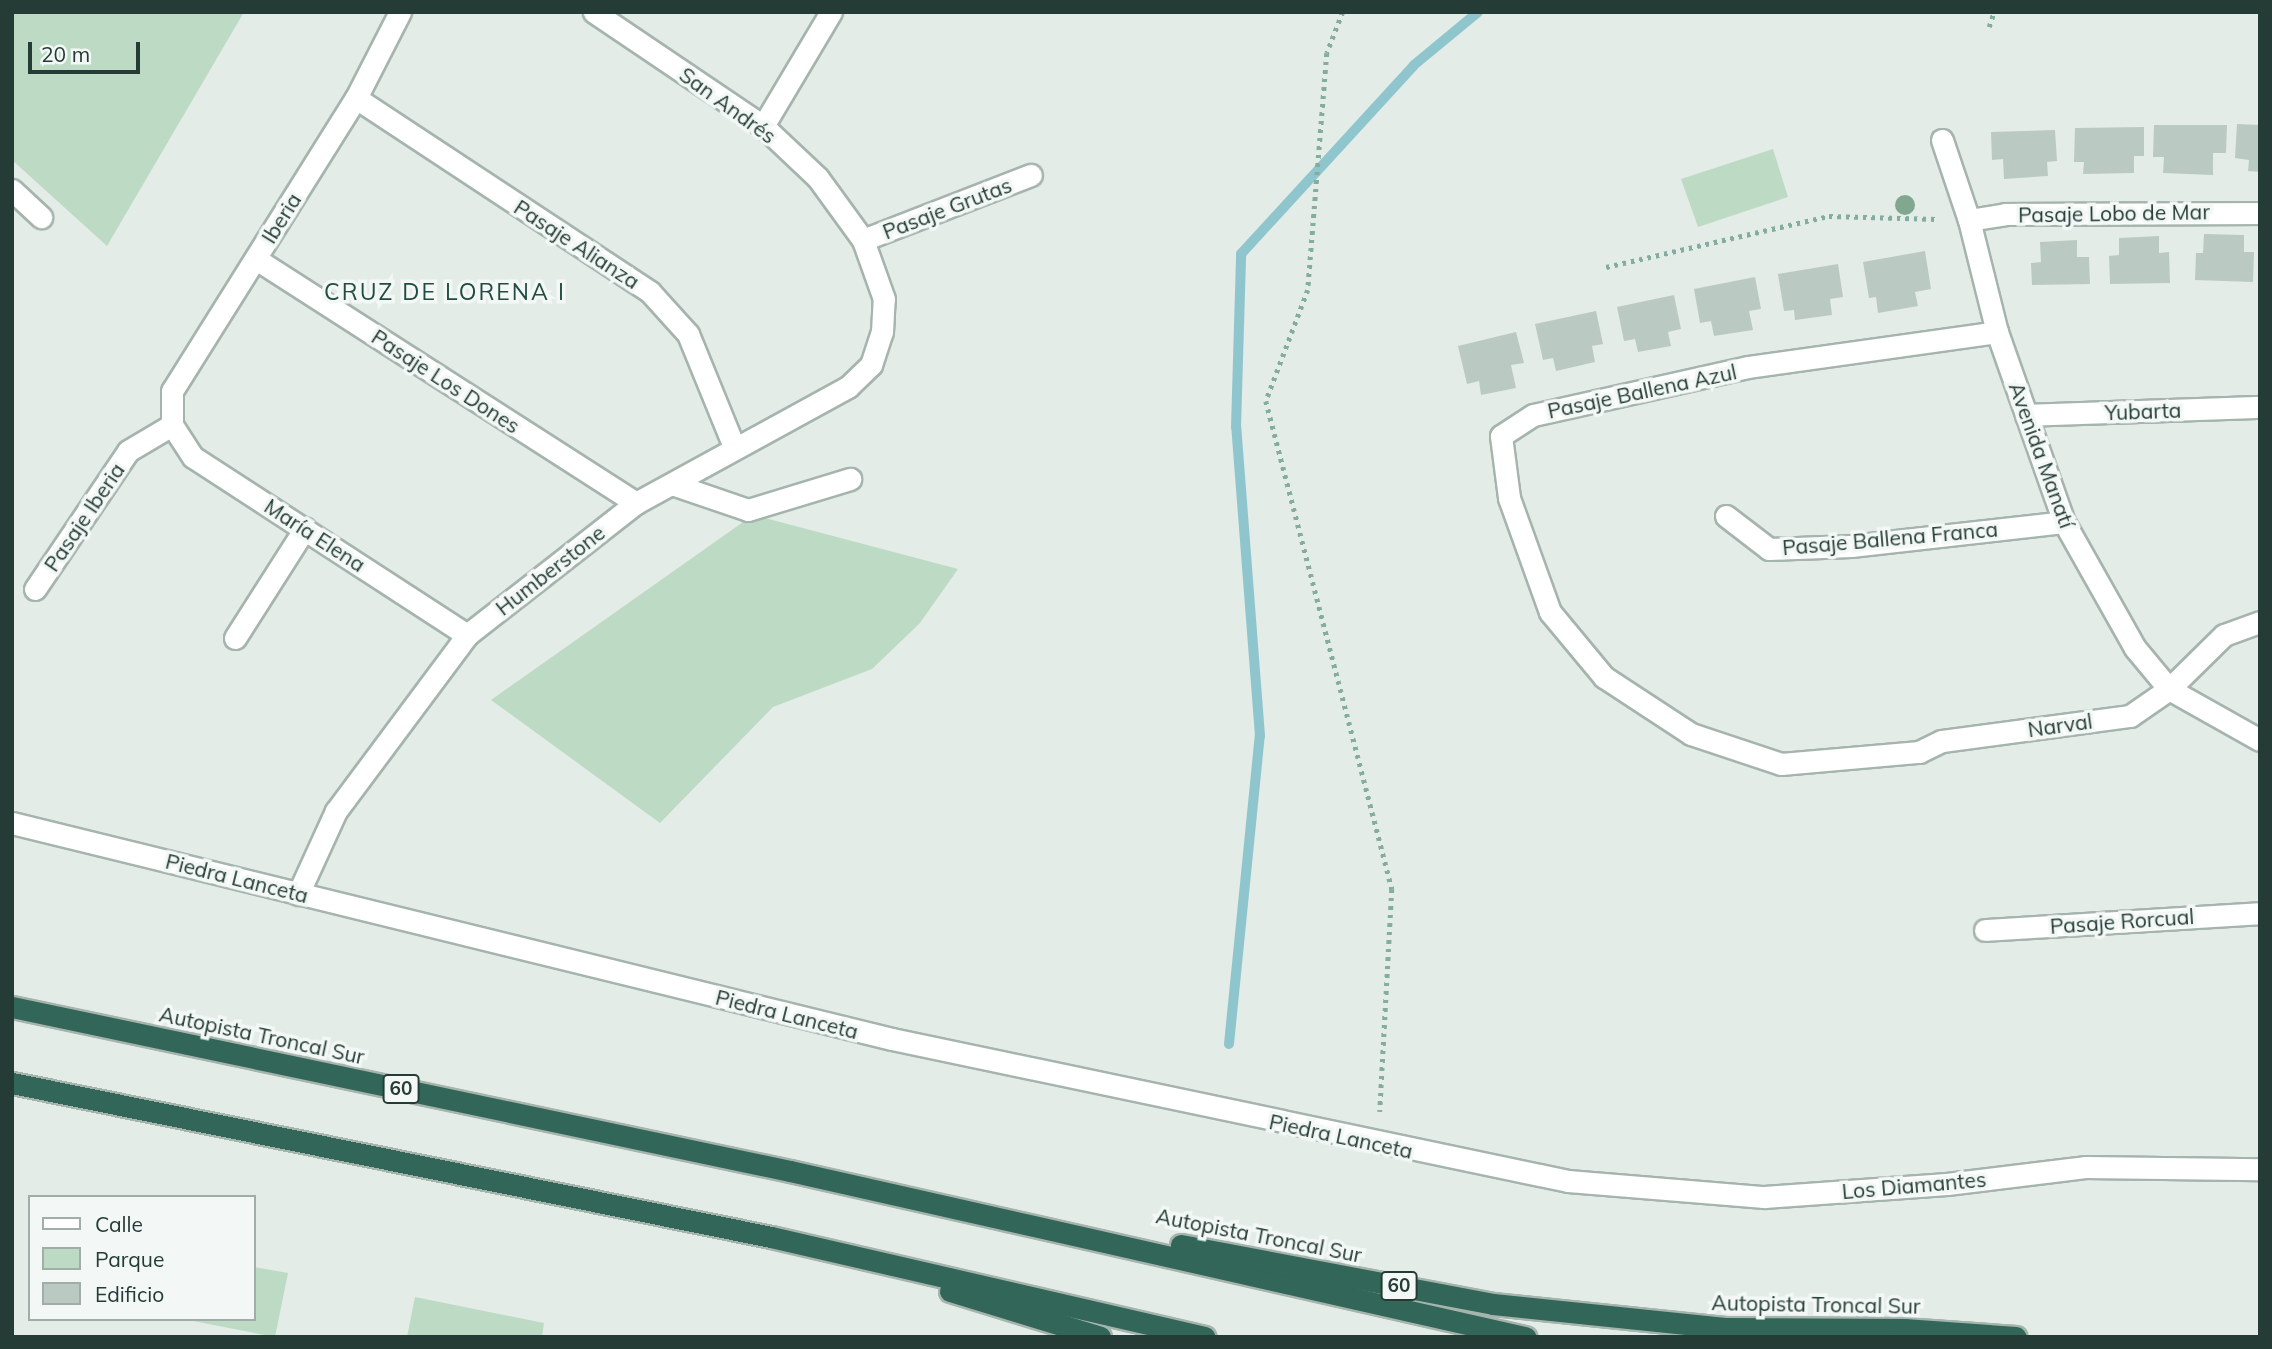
<!DOCTYPE html>
<html>
<head>
<meta charset="utf-8">
<style>
  body { margin:0 }
  #map { position:relative; width:2272px; height:1349px; overflow:hidden; background:#e3ece7; font-family:Mulish,sans-serif }
  div>[style] { position:absolute }
  [style*='--x'] { left:calc(var(--x)*1px); top:calc(var(--y)*1px); width:calc(var(--w)*1px); rotate:calc(var(--a)*1deg) }
  .green>* { inset:0; background:#bddbc4 }
  .stream>* { height:10px; margin:-5px; padding:0 5px; transform-origin:5px; border-radius:5px; background:#8fc6cd }
  .building>* { inset:0; background:#bbc9c3 }
  .path>* { height:4.5px; margin-top:-2.25px; transform-origin:0; background:repeating-linear-gradient(90deg,#85ad9f 0 3.5px,transparent 0 8.5px) }
  .roads { filter:drop-shadow(2px 0 #a6b4ae) drop-shadow(-2px 0 #a6b4ae) drop-shadow(0 2px #a6b4ae) drop-shadow(0 -2px #a6b4ae) }
  .lane>* { height:21px; margin:-10.5px; padding:0 10.5px; transform-origin:10.5px; border-radius:10.5px; background:#fff }
  .street>* { height:21px; margin:-10.5px; padding:0 10.5px; transform-origin:10.5px; border-radius:10.5px; background:#fff }
  .secondary>* { height:21px; margin:-10.5px; padding:0 10.5px; transform-origin:10.5px; border-radius:10.5px; background:#fff }
  .highway>* { height:21px; margin:-10.5px; padding:0 10.5px; transform-origin:10.5px; border-radius:10.5px; background:#316659 }
  .trees>* { width:20px; height:20px; margin:-10px; border-radius:50%; background:#81a88f }
  span { translate:-50% -50%; white-space:nowrap; text-align:center; line-height:1.15; -webkit-text-stroke:7px #f3f8f6; paint-order:stroke }
  .shield-label span { padding:2px 5px; background:#f3f8f6; border:2px solid; border-radius:5px; -webkit-text-stroke-width:0 }
  .shield-label { font-size:19px; color:#243c35; font-weight:700 }
  .street-label { font-size:21px; color:#243c35 }
  .neighbourhood-label { font-size:23px; color:#214d40; letter-spacing:2px }
  .frame { position:absolute; inset:0; border:14px solid #243c35; pointer-events:none }
  .legend { position:absolute; left:28px; top:1195px; width:228px; height:126px; box-sizing:border-box; background:#f3f8f6; border:2px solid #a0ada9; margin:0; padding:9px 12px; list-style:none; font-size:21px; color:#243c35 }
  .legend li { display:flex; align-items:center; gap:14px; height:35px }
  .legend b { width:35px; border:2px solid #a0ada9 }
  .scale { position:absolute; left:28px; top:42px; width:112px; height:32px; box-sizing:border-box; border:4px solid #243c35; border-top:0; padding-left:9px; font-size:21px; line-height:24px; white-space:nowrap; color:#243c35; -webkit-text-stroke:5px #f3f8f6; paint-order:stroke }
</style>
</head>
<body>
<div id="map">
  <div class="green">
    <i style="clip-path:polygon(12px 12px,244px 12px,107px 246px,12px 160px)"></i>
    <i style="clip-path:polygon(1773px 149px,1788px 197px,1698px 227px,1681px 179px)"></i>
    <i style="clip-path:polygon(753px 515px,958px 569px,920px 623px,872px 669px,773px 707px,660px 823px,491px 700px)"></i>
    <i style="clip-path:polygon(254px 1267px,288px 1273px,275px 1337px,183px 1319px,254px 1319px)"></i>
    <i style="clip-path:polygon(415px 1297px,544px 1323px,542px 1337px,407px 1337px)"></i>
  </div>
  <div class="stream">
    <i style="--x:1229;--y:1044;--w:310;--a:-84.3"></i>
    <i style="--x:1260;--y:736;--w:310;--a:-94.4"></i>
    <i style="--x:1236;--y:427;--w:173;--a:-88.3"></i>
    <i style="--x:1241;--y:254;--w:256;--a:-47.5"></i>
    <i style="--x:1414;--y:65;--w:83;--a:-39.6"></i>
  </div>
  <div class="building">
    <i style="clip-path:polygon(2237px 124px,2260px 125px,2260px 172px,2248px 171px,2249px 160px,2235px 158px)"></i>
    <i style="clip-path:polygon(2154px 125px,2227px 125px,2226px 153px,2213px 153px,2213px 175px,2163px 173px,2164px 157px,2153px 157px)"></i>
    <i style="clip-path:polygon(2144px 127px,2144px 156px,2134px 156px,2134px 173px,2083px 174px,2084px 162px,2074px 162px,2075px 128px)"></i>
    <i style="clip-path:polygon(2055px 130px,2057px 161px,2047px 162px,2048px 176px,2004px 179px,2003px 159px,1992px 160px,1991px 132px)"></i>
    <i style="clip-path:polygon(2204px 234px,2244px 235px,2244px 252px,2254px 252px,2253px 282px,2195px 280px,2196px 253px,2203px 253px)"></i>
    <i style="clip-path:polygon(2159px 236px,2159px 253px,2169px 252px,2170px 283px,2110px 284px,2109px 256px,2119px 255px,2119px 238px)"></i>
    <i style="clip-path:polygon(2077px 240px,2077px 257px,2089px 257px,2090px 284px,2032px 285px,2031px 263px,2041px 262px,2040px 242px)"></i>
    <i style="clip-path:polygon(1925px 251px,1931px 289px,1915px 292px,1918px 306px,1878px 313px,1876px 297px,1869px 298px,1863px 262px)"></i>
    <i style="clip-path:polygon(1838px 264px,1843px 297px,1830px 299px,1832px 315px,1795px 320px,1794px 310px,1784px 311px,1778px 274px)"></i>
    <i style="clip-path:polygon(1755px 277px,1761px 309px,1749px 311px,1753px 330px,1714px 336px,1711px 321px,1700px 323px,1694px 289px)"></i>
    <i style="clip-path:polygon(1674px 295px,1681px 329px,1668px 332px,1671px 346px,1638px 352px,1635px 339px,1624px 341px,1617px 307px)"></i>
    <i style="clip-path:polygon(1596px 311px,1603px 344px,1592px 346px,1595px 362px,1556px 371px,1553px 358px,1543px 360px,1535px 324px)"></i>
    <i style="clip-path:polygon(1516px 332px,1524px 363px,1511px 365px,1516px 388px,1481px 395px,1479px 381px,1467px 384px,1458px 346px)"></i>
  </div>
  <div class="path">
    <i style="--x:1343;--y:12;--w:44;--a:111.3"></i>
    <i style="--x:1327;--y:53;--w:238;--a:94.6"></i>
    <i style="--x:1308;--y:290;--w:119;--a:110.7"></i>
    <i style="--x:1266;--y:401;--w:504;--a:75.52"></i>
    <i style="--x:1392;--y:889;--w:223;--a:93.1"></i>
    <i style="--x:1989;--y:27;--w:16;--a:-72"></i>
    <i style="--x:1606;--y:267;--w:229;--a:-12.9"></i>
    <i style="--x:1829;--y:216;--w:108;--a:1.6"></i>
  </div>
  <div class="roads">
    <div class="lane">
      <i style="--x:672;--y:484;--w:80;--a:18.9"></i>
      <i style="--x:748;--y:510;--w:107;--a:-16.9"></i>
    </div>
    <div class="street">
      <i style="--x:356;--y:98;--w:352;--a:33.4"></i>
      <i style="--x:650;--y:292;--w:57;--a:47.9"></i>
      <i style="--x:688;--y:334;--w:122;--a:67.8"></i>
      <i style="--x:763;--y:126;--w:133;--a:-59.2"></i>
      <i style="--x:1942;--y:140;--w:84;--a:71.4"></i>
      <i style="--x:1969;--y:220;--w:115;--a:76"></i>
      <i style="--x:1997;--y:332;--w:201;--a:70.6"></i>
      <i style="--x:2064;--y:522;--w:145;--a:60.6"></i>
      <i style="--x:2135;--y:648;--w:53;--a:50.3"></i>
      <i style="--x:2169;--y:689;--w:104;--a:29.3"></i>
      <i style="--x:12;--y:190;--w:40;--a:43"></i>
      <i style="--x:1969;--y:220;--w:36;--a:-9"></i>
      <i style="--x:2005;--y:214;--w:255;--a:-0.2"></i>
      <i style="--x:863;--y:240;--w:180;--a:-21.2"></i>
      <i style="--x:256;--y:259;--w:452;--a:32.7"></i>
      <i style="--x:1997;--y:332;--w:251;--a:172"></i>
      <i style="--x:1748;--y:367;--w:220;--a:167.4"></i>
      <i style="--x:1533;--y:415;--w:38;--a:147"></i>
      <i style="--x:1501;--y:436;--w:63;--a:82.6"></i>
      <i style="--x:1509;--y:498;--w:121;--a:70.2"></i>
      <i style="--x:1550;--y:612;--w:85;--a:50.3"></i>
      <i style="--x:1604;--y:677;--w:104;--a:33.2"></i>
      <i style="--x:1691;--y:734;--w:95;--a:18.4"></i>
      <i style="--x:1781;--y:764;--w:139;--a:-5"></i>
      <i style="--x:1919;--y:752;--w:25;--a:-26"></i>
      <i style="--x:1942;--y:741;--w:190;--a:-7.6"></i>
      <i style="--x:2130;--y:716;--w:47;--a:-34.7"></i>
      <i style="--x:2169;--y:689;--w:77;--a:-44.5"></i>
      <i style="--x:2224;--y:635;--w:38;--a:-20"></i>
      <i style="--x:2026;--y:415;--w:234;--a:-2"></i>
      <i style="--x:172;--y:425;--w:34;--a:-90"></i>
      <i style="--x:172;--y:391;--w:346;--a:-57.9"></i>
      <i style="--x:356;--y:98;--w:97;--a:-62.9"></i>
      <i style="--x:172;--y:425;--w:38;--a:57"></i>
      <i style="--x:193;--y:457;--w:327;--a:33"></i>
      <i style="--x:1726;--y:516;--w:54;--a:37.5"></i>
      <i style="--x:1769;--y:549;--w:82;--a:-2.1"></i>
      <i style="--x:1851;--y:546;--w:214;--a:-6.4"></i>
      <i style="--x:35;--y:589;--w:166;--a:-56"></i>
      <i style="--x:128;--y:451;--w:51;--a:-30.6"></i>
      <i style="--x:235;--y:638;--w:130;--a:-57.5"></i>
      <i style="--x:298;--y:894;--w:91;--a:-65.4"></i>
      <i style="--x:336;--y:811;--w:219;--a:-53.3"></i>
      <i style="--x:467;--y:635;--w:214;--a:-38"></i>
      <i style="--x:636;--y:503;--w:242;--a:-28.7"></i>
      <i style="--x:848;--y:387;--w:32;--a:-44"></i>
      <i style="--x:871;--y:365;--w:35;--a:-72"></i>
      <i style="--x:882;--y:332;--w:33;--a:-87"></i>
      <i style="--x:884;--y:299;--w:63;--a:-109.6"></i>
      <i style="--x:863;--y:240;--w:77;--a:-126"></i>
      <i style="--x:818;--y:178;--w:76;--a:-136.6"></i>
      <i style="--x:763;--y:126;--w:204;--a:-146"></i>
      <i style="--x:1985;--y:930;--w:276;--a:-3.5"></i>
    </div>
    <div class="secondary">
      <i style="--x:12;--y:823;--w:906;--a:13.79"></i>
      <i style="--x:892;--y:1039;--w:691;--a:11.86"></i>
      <i style="--x:1568;--y:1181;--w:197;--a:4.7"></i>
      <i style="--x:1764;--y:1197;--w:183;--a:-4.1"></i>
      <i style="--x:1947;--y:1184;--w:139;--a:-7"></i>
      <i style="--x:2085;--y:1167;--w:175;--a:0.7"></i>
    </div>
    <div class="highway">
      <i style="--x:12;--y:1007;--w:795;--a:11.9"></i>
      <i style="--x:790;--y:1171;--w:754;--a:12.73"></i>
      <i style="--x:12;--y:1083;--w:774;--a:11.47"></i>
      <i style="--x:771;--y:1237;--w:445;--a:13"></i>
      <i style="--x:1181;--y:1245;--w:318;--a:10.7"></i>
      <i style="--x:1493;--y:1304;--w:233;--a:5.9"></i>
      <i style="--x:1725;--y:1328;--w:179;--a:0.3"></i>
      <i style="--x:1904;--y:1329;--w:112;--a:4.1"></i>
      <i style="--x:950;--y:1291;--w:157;--a:17"></i>
    </div>
  </div>
  <div class="trees">
    <i style="left:1905px;top:205px"></i>
  </div>
  <div class="shield-label">
    <span style="left:401px;top:1089px">60</span>
    <span style="left:1399px;top:1286px">60</span>
  </div>
  <div class="street-label">
    <span style="left:728px;top:105px;rotate:36deg">San Andrés</span>
    <span style="left:947px;top:208px;rotate:-21deg">Pasaje Grutas</span>
    <span style="left:2114px;top:213px;rotate:-1deg">Pasaje Lobo de Mar</span>
    <span style="left:281px;top:218px;rotate:-58deg">Iberia</span>
    <span style="left:577px;top:244px;rotate:33deg">Pasaje Alianza</span>
    <span style="left:446px;top:381px;rotate:33deg">Pasaje Los Dones</span>
    <span style="left:1642px;top:391px;rotate:-12deg">Pasaje Ballena Azul</span>
    <span style="left:2143px;top:411px;rotate:-2deg">Yubarta</span>
    <span style="left:2042px;top:455px;rotate:70deg">Avenida Manatí</span>
    <span style="left:84px;top:517px;rotate:-56deg">Pasaje Iberia</span>
    <span style="left:315px;top:535px;rotate:33deg">María Elena</span>
    <span style="left:1890px;top:538px;rotate:-5deg">Pasaje Ballena Franca</span>
    <span style="left:550px;top:570px;rotate:-38deg">Humberstone</span>
    <span style="left:2060px;top:725px;rotate:-8deg">Narval</span>
    <span style="left:237px;top:878px;rotate:14deg">Piedra Lanceta</span>
    <span style="left:2122px;top:921px;rotate:-4deg">Pasaje Rorcual</span>
    <span style="left:787px;top:1014px;rotate:14deg">Piedra Lanceta</span>
    <span style="left:262px;top:1035px;rotate:12deg">Autopista Troncal Sur</span>
    <span style="left:1341px;top:1136px;rotate:12deg">Piedra Lanceta</span>
    <span style="left:1914px;top:1185px;rotate:-5deg">Los Diamantes</span>
    <span style="left:1259px;top:1235px;rotate:11deg">Autopista Troncal Sur</span>
    <span style="left:1816px;top:1304px;rotate:1deg">Autopista Troncal Sur</span>
  </div>
  <div class="neighbourhood-label">
    <span style="left:445px;top:292px">CRUZ DE LORENA I</span>
  </div>
  <div class="frame"></div>
  <ul class="legend">
  <li><b style="height:9px;background:#fff"></b>Calle</li>
  <li><b style="height:19px;background:#bddbc4"></b>Parque</li>
  <li><b style="height:19px;background:#bbc9c3"></b>Edificio</li>
  </ul>
  <div class="scale">20 m</div>
</div>
</body>
</html>
